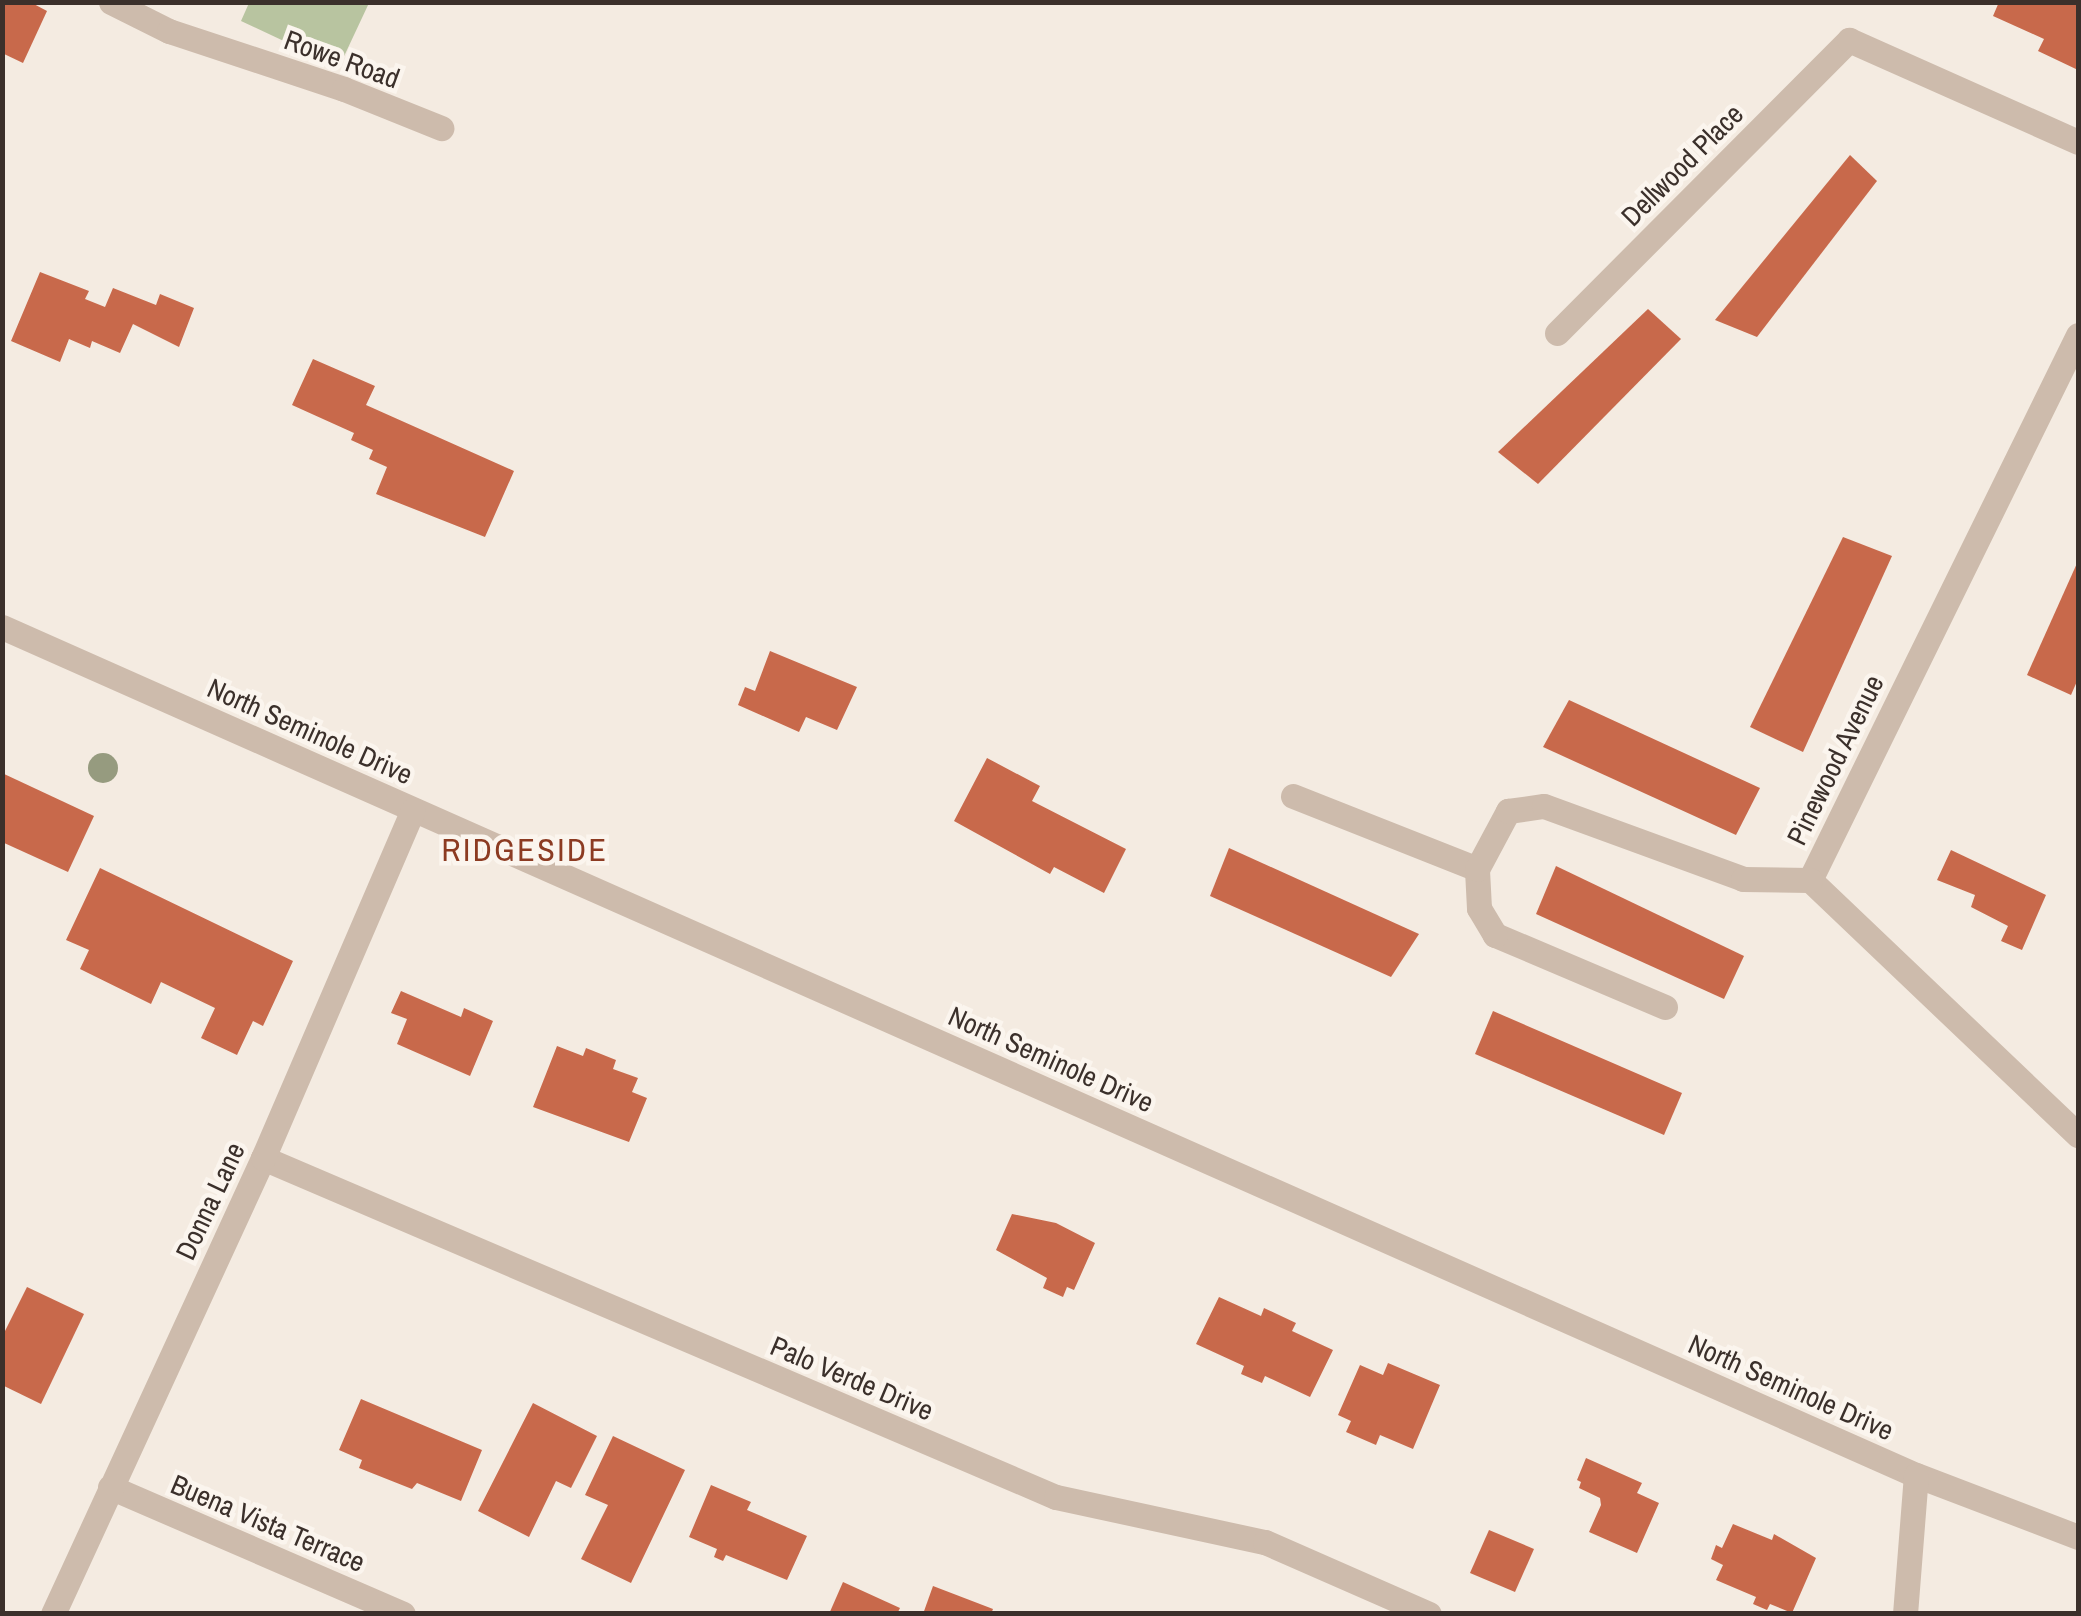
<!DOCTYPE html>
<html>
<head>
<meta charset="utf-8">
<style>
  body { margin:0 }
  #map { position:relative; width:2081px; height:1616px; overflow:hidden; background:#f4ebe1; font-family:"Archivo Narrow",sans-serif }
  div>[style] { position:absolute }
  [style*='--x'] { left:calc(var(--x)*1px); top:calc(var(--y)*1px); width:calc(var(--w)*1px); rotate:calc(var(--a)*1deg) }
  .green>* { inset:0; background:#b8c4a0 }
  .building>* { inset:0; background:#c8694b }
  .minor>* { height:25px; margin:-12.5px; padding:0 12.5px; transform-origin:12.5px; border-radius:12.5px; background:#cdbbac }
  .trees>* { width:30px; height:30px; margin:-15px; border-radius:50%; background:#969b7f }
  span { translate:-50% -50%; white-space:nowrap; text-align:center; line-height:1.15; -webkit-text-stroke:9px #fbf5ee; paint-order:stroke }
  .street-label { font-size:28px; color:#3b302b }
  .quarter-label { font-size:32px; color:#8c3b22; letter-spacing:2.5px }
  .frame { position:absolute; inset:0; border:5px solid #3b302b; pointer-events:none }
</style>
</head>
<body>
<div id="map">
  <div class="green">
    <i style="clip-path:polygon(249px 3px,249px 2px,369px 3px,339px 67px,241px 21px)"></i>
  </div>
  <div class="building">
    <i style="clip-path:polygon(2px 2px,30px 2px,47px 11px,23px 63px,2px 53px)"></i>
    <i style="clip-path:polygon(1999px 2px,2078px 2px,2078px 70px,2038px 51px,2044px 39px,1993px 16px)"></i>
    <i style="clip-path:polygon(1850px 155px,1877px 181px,1757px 337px,1715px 320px)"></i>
    <i style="clip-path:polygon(40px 272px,89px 291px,85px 299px,105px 307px,113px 288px,156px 305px,160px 294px,194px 308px,179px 347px,133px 324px,120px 353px,92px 341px,90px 348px,69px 339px,60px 362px,11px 341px)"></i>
    <i style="clip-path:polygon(1648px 309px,1681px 339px,1538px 484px,1498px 452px)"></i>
    <i style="clip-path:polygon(313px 359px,375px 386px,366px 405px,514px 471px,485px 537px,376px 494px,387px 467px,369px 459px,373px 450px,351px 440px,354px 433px,292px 405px)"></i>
    <i style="clip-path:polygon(1843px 537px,1892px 556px,1803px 752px,1750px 727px)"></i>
    <i style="clip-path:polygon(2078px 561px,2078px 679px,2071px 695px,2027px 675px)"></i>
    <i style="clip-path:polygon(770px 651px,857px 687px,837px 730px,806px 717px,799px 732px,738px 705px,745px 687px,755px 691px)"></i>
    <i style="clip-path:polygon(1569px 700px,1760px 788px,1736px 835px,1543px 747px)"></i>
    <i style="clip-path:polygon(987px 758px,1040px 786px,1032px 801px,1126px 849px,1104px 893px,1054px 867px,1050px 874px,954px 821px)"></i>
    <i style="clip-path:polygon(2px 773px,94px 816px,68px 872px,2px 842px)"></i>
    <i style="clip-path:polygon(1229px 848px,1419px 934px,1391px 977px,1210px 896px)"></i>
    <i style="clip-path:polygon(1951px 850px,2046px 895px,2022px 950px,2001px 941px,2008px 926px,1971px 907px,1975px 895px,1937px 880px)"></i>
    <i style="clip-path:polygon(1556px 866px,1744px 956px,1724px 999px,1536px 914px)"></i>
    <i style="clip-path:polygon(100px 868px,293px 961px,263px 1026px,253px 1021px,237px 1055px,201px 1038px,215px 1008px,161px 982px,151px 1004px,80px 969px,89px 950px,66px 940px)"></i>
    <i style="clip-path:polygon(401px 991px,461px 1017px,464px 1008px,493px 1021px,470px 1076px,397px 1044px,407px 1019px,391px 1013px)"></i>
    <i style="clip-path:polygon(1493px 1011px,1682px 1093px,1664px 1135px,1475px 1054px)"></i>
    <i style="clip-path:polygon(557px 1046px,583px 1056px,586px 1048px,616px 1060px,613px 1069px,638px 1078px,632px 1092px,647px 1098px,629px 1142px,533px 1107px)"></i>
    <i style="clip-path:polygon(1012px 1214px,1056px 1223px,1095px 1243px,1074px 1290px,1067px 1287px,1063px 1297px,1043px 1288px,1047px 1278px,996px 1250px)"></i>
    <i style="clip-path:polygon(27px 1287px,84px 1314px,41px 1404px,2px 1385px,2px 1337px)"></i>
    <i style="clip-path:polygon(1219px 1297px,1261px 1316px,1264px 1308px,1296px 1323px,1292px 1331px,1333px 1350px,1310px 1397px,1265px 1376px,1262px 1383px,1241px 1374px,1244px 1366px,1196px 1344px)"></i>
    <i style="clip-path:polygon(1388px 1363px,1440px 1385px,1413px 1449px,1380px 1435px,1376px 1445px,1346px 1432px,1351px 1421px,1338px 1415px,1360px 1365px,1383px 1375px)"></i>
    <i style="clip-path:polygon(361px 1399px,482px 1450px,461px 1501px,417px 1483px,412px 1489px,359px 1468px,362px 1460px,339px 1450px)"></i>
    <i style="clip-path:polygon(533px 1403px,597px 1436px,571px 1488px,556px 1481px,529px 1537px,478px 1511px)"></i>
    <i style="clip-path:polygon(613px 1436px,685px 1470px,631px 1583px,581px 1559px,608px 1505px,585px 1495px)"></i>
    <i style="clip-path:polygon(1586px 1458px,1642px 1483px,1637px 1493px,1659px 1503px,1637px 1553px,1589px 1532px,1601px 1505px,1600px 1498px,1579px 1488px,1581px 1482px,1577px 1480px)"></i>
    <i style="clip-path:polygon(711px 1485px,751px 1502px,747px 1510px,807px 1536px,787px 1580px,726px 1555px,723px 1561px,714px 1557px,717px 1549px,689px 1537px)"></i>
    <i style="clip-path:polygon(1733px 1524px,1772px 1540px,1774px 1534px,1816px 1558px,1792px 1613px,1770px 1604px,1767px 1610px,1753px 1604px,1756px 1597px,1716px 1580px,1723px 1565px,1711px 1559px,1716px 1545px,1722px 1548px)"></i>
    <i style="clip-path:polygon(1489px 1530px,1534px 1549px,1515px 1592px,1470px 1573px)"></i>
    <i style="clip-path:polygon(843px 1582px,900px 1608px,897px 1614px,829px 1614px)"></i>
    <i style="clip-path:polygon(933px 1586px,993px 1609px,991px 1614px,923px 1614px)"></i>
  </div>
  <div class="minor">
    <i style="--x:111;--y:2;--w:65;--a:26.6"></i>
    <i style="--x:169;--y:31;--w:184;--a:18.3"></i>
    <i style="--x:344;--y:89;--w:105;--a:21.9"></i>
    <i style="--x:1557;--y:333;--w:414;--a:-45.1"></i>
    <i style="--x:1849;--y:40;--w:251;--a:24"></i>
    <i style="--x:2078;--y:335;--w:607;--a:116.19"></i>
    <i style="--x:1810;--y:880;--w:370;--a:43.6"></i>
    <i style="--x:2;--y:627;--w:2093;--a:23.9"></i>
    <i style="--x:1916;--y:1475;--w:173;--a:20.9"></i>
    <i style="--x:1293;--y:796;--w:198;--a:21.6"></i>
    <i style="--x:1665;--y:1007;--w:185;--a:-157"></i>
    <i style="--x:1495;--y:935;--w:31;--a:-121"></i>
    <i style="--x:1479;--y:908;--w:39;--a:-93"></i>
    <i style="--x:1477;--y:869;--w:66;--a:-61.9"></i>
    <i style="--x:1508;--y:811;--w:36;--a:-8"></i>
    <i style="--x:1544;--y:806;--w:212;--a:20.1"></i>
    <i style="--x:1743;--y:879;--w:67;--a:0.9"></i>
    <i style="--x:263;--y:1158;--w:862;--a:23.15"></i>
    <i style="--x:1056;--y:1497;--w:214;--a:12.2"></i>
    <i style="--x:1265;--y:1542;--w:179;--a:23.7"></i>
    <i style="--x:110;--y:1487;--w:319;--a:23.4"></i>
    <i style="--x:53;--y:1614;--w:502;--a:-65.27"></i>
    <i style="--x:263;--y:1158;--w:379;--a:-66.7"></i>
    <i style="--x:1905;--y:1614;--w:139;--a:-85.5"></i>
  </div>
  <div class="trees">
    <i style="left:103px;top:768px"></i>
  </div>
  <div class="street-label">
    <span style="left:342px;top:59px;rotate:20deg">Rowe Road</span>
    <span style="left:1682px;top:165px;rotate:-45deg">Dellwood Place</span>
    <span style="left:310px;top:731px;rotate:24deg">North Seminole Drive</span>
    <span style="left:1835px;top:760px;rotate:-64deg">Pinewood Avenue</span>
    <span style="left:1051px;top:1059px;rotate:24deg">North Seminole Drive</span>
    <span style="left:210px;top:1201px;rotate:-65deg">Donna Lane</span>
    <span style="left:852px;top:1378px;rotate:23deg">Palo Verde Drive</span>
    <span style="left:1791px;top:1387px;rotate:24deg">North Seminole Drive</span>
    <span style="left:268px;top:1523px;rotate:23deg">Buena Vista Terrace</span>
  </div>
  <div class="quarter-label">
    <span style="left:525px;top:850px">RIDGESIDE</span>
  </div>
  <div class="frame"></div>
</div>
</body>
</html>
